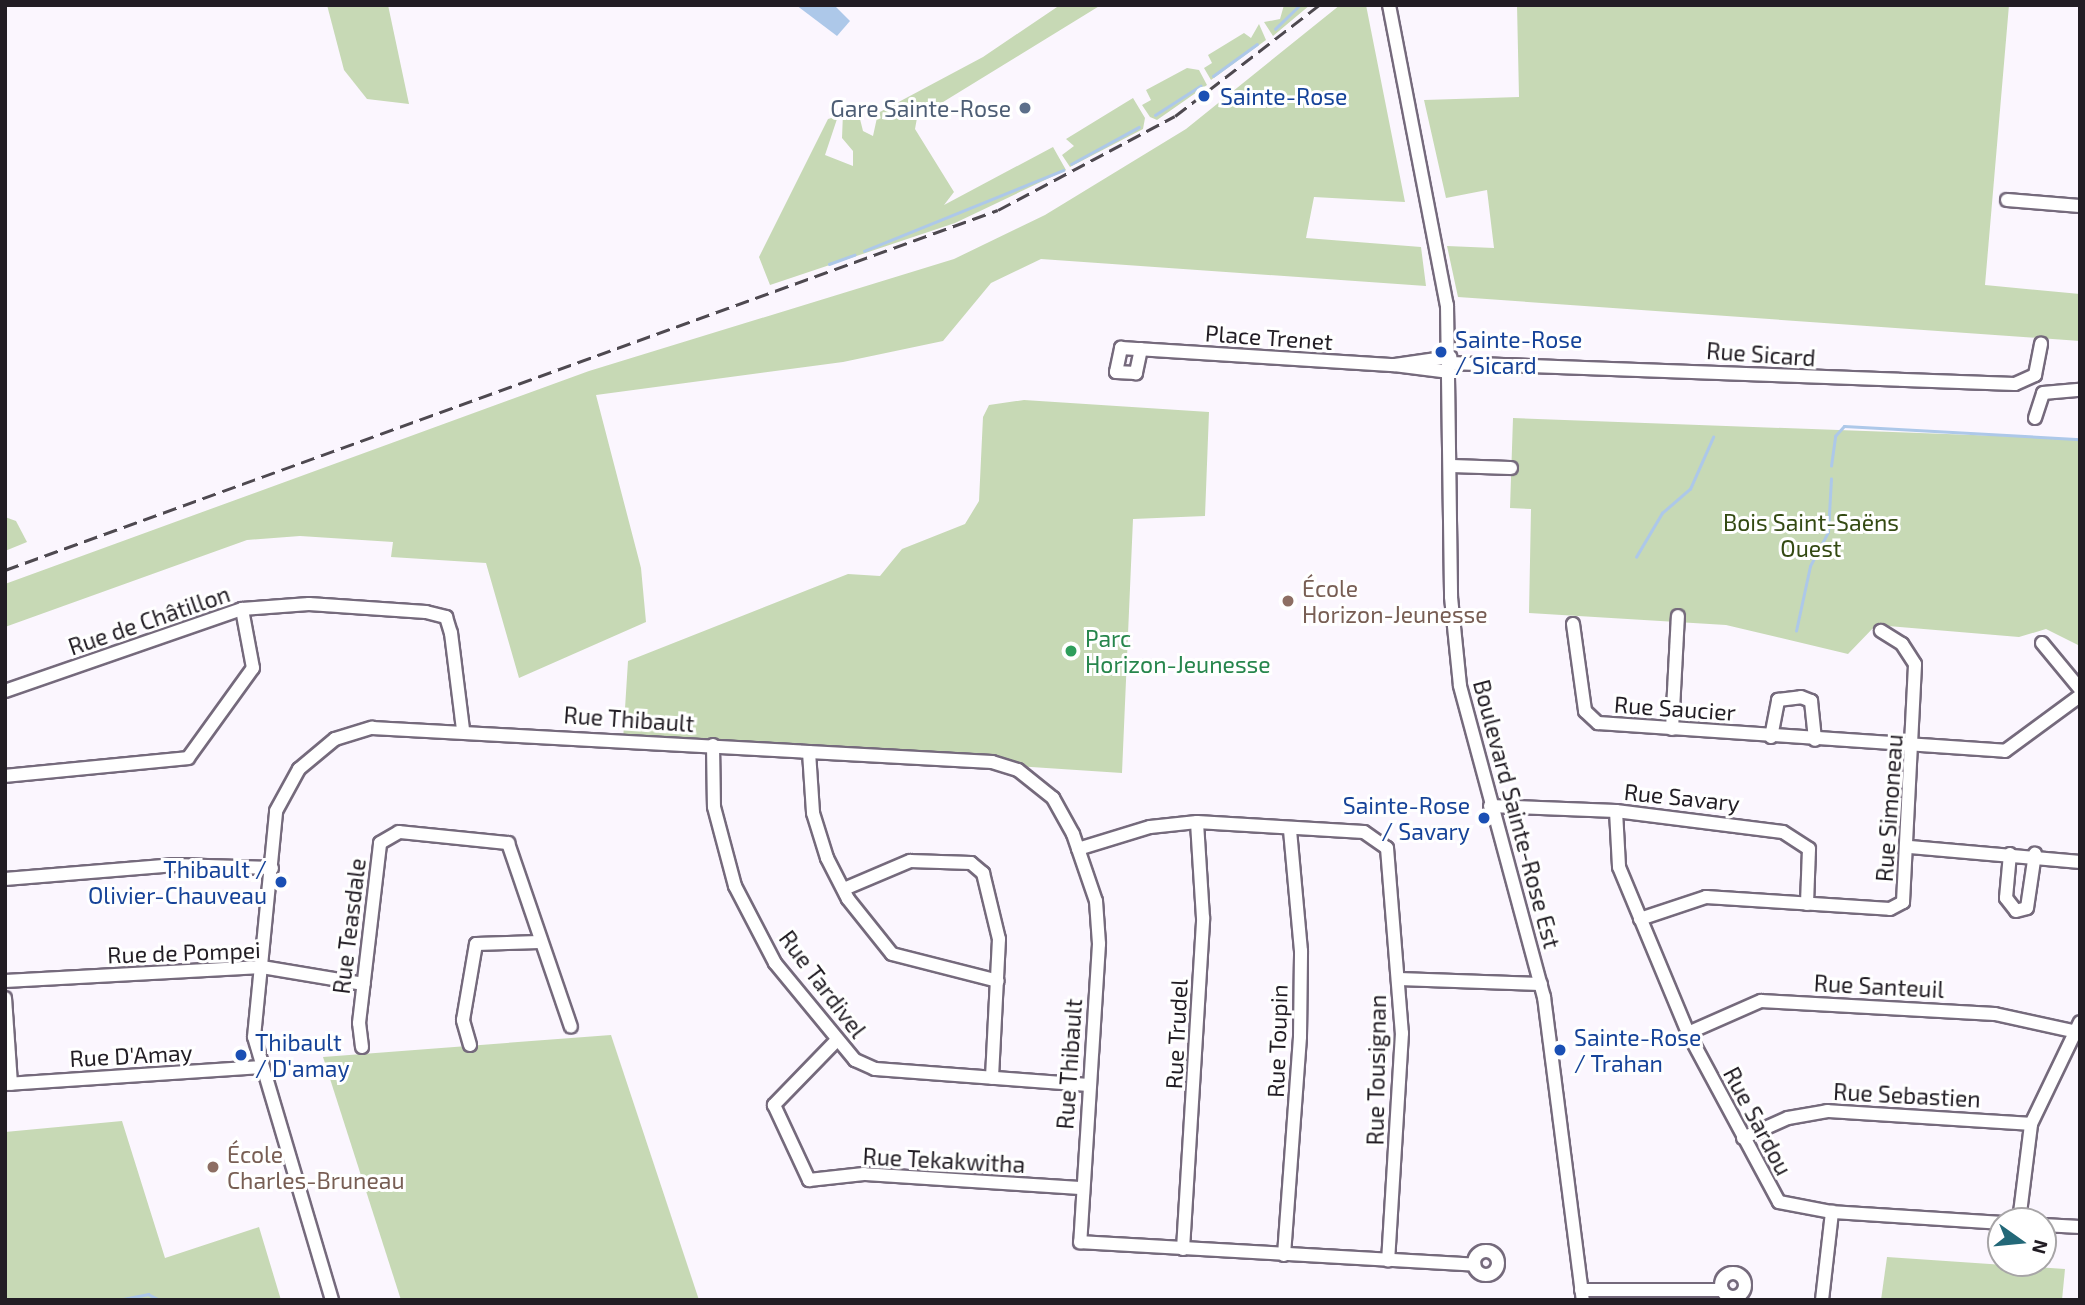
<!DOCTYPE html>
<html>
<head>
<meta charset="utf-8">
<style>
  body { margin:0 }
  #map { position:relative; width:2085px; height:1305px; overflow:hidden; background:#fbf6fe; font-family:"Exo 2",sans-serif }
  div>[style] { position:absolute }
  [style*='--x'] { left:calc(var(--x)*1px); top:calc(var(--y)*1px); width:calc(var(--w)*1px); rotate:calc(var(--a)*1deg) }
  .green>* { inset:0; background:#c7d9b5 }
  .water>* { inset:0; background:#adc8e9 }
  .stream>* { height:2.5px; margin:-1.25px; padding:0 1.25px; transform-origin:1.25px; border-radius:1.25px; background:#adc8e9 }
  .roads { filter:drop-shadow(2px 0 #756a7c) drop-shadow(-2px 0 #756a7c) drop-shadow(0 2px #756a7c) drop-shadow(0 -2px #756a7c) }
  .minor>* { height:12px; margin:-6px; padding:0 6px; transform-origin:6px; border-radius:6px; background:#fff }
  .minor>.ring { margin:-6px; padding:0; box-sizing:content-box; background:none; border:12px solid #fff; border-radius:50% }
  .rail>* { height:2.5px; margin-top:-1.25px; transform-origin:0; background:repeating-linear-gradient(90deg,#4e4950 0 14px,transparent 0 21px) }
  .dots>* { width:19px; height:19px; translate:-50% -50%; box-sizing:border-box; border:4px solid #fff; border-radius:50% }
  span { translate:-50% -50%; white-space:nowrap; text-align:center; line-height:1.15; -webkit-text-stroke:6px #fff; paint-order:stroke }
  .transit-label { font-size:23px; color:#164399 }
  .left { translate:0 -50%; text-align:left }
  .right { translate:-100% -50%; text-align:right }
  .service-label { font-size:23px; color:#4e5e75 }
  .street-label { font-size:23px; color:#221d24 }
  .park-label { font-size:23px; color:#344a13 }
  .education-label { font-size:23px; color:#785e54 }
  .leisure-label { font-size:23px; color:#27864d }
  .frame { position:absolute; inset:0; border:7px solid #221d24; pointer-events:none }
  .north { position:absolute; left:1987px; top:1207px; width:70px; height:70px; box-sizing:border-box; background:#fff; border:2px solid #a7a5a7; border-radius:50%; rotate:105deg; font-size:19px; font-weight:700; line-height:28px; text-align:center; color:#221d24 }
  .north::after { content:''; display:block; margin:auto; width:24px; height:32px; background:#236878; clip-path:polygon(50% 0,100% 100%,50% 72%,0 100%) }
</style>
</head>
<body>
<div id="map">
  <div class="green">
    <i style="clip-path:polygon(327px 5px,388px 5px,409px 104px,367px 99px,344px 70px)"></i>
    <i style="clip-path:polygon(1060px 5px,1101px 5px,917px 118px,915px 129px,954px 192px,944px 205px,1053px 147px,1066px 170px,955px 223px,770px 285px,759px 257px,828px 119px,838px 116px,825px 155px,853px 166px,853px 151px,842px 138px,843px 113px,859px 115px,863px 131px,873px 136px,878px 113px,983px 57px)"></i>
    <i style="clip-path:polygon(1284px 5px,1310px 5px,1273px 36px,1264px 22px,1280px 19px)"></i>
    <i style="clip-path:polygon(1340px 5px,1366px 5px,1405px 202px,1314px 197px,1306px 238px,1421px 247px,1426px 286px,1041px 259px,991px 283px,943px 341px,843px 362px,596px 395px,641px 568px,646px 622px,519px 678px,486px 563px,391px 557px,393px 542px,300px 536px,247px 540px,5px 627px,5px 584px,589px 371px,954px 259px,1045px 215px,1186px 129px)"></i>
    <i style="clip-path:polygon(1517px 5px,2009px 5px,1985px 285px,2080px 294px,2080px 341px,1458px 297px,1447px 246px,1494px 248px,1487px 190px,1446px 198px,1424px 100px,1519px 97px)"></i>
    <i style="clip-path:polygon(1259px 24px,1266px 40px,1211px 80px,1204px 68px,1212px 63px,1208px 55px,1244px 33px,1251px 38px)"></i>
    <i style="clip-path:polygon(1187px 68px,1199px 70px,1207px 85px,1157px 120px,1150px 117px,1142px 105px,1151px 100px,1146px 90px)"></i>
    <i style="clip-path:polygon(1133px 98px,1145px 118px,1143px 129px,1070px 167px,1062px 155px,1074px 146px,1066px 139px)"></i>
    <i style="clip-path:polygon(1024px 400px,1209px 412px,1205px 516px,1133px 519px,1122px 773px,623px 740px,628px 661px,848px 574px,880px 576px,902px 549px,965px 524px,979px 501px,983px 417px,989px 405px)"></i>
    <i style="clip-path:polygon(1513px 418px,2080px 439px,2080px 646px,2046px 629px,2019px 637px,1876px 625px,1848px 654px,1726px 625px,1529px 613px,1531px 509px,1510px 508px)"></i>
    <i style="clip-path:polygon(5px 517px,16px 521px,27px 542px,5px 551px)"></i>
    <i style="clip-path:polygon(611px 1035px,699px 1300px,401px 1300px,323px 1057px)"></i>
    <i style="clip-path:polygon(122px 1121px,165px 1258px,259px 1227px,281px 1300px,5px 1300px,5px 1132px)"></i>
    <i style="clip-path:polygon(1887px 1257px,2065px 1269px,2062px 1300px,1881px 1300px)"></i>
  </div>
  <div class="water">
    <i style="clip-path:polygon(796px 5px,834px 5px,850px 21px,837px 36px)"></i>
  </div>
  <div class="stream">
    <i style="--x:1275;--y:29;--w:35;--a:-44"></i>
    <i style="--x:1213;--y:76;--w:54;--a:-36"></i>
    <i style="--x:1155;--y:115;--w:54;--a:-32.8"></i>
    <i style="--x:1071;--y:164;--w:77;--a:-28.6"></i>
    <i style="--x:864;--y:251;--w:215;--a:-22.1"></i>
    <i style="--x:829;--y:264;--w:27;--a:-20"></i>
    <i style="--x:1831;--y:466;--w:30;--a:-82"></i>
    <i style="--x:1835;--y:436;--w:13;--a:-48"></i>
    <i style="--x:1844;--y:426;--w:236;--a:3.2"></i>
    <i style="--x:1636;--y:557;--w:51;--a:-59.4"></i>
    <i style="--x:1662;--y:513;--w:37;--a:-41"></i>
    <i style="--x:1690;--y:489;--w:57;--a:-66.1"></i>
    <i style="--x:1796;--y:631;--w:66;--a:-77.8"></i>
    <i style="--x:1810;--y:566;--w:38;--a:-62"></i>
    <i style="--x:1828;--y:532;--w:53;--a:-86.8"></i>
    <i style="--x:118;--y:1300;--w:31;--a:-11"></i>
    <i style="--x:148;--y:1294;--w:13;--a:27"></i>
  </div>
  <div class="roads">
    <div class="minor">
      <i style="--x:1389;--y:5;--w:306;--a:79.1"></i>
      <i style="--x:1447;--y:305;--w:292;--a:89.2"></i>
      <i style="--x:1451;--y:597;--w:89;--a:84.2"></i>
      <i style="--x:1460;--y:686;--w:322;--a:74.9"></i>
      <i style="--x:1544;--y:997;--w:305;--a:82.7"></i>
      <i style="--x:2007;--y:200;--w:73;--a:4.7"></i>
      <i style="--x:1141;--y:349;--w:25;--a:102"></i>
      <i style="--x:1136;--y:373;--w:20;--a:-177"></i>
      <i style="--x:1116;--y:372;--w:25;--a:-78"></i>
      <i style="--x:1121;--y:348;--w:274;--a:3.6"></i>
      <i style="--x:1394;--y:365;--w:56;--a:7.1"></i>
      <i style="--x:1450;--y:363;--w:565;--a:2.13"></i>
      <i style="--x:2015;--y:384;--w:22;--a:-24"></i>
      <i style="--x:2035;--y:375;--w:32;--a:-79"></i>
      <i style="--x:1395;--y:365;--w:56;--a:-8.3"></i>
      <i style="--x:2035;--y:418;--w:26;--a:-72"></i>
      <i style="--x:2043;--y:393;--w:37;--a:-5"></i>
      <i style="--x:1451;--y:466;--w:60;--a:1.9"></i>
      <i style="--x:1573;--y:624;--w:88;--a:82.1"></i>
      <i style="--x:1585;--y:711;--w:18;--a:43"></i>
      <i style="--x:1598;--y:723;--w:408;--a:3.9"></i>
      <i style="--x:2005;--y:751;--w:93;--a:-36.3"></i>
      <i style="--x:2042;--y:643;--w:60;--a:50.4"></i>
      <i style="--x:5;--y:691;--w:251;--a:-19.1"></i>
      <i style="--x:242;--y:609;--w:67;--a:-4.3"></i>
      <i style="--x:309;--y:604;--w:117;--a:3.9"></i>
      <i style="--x:426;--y:612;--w:21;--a:14"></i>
      <i style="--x:446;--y:617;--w:17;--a:73"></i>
      <i style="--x:451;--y:633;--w:98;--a:82.9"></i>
      <i style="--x:1672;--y:729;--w:113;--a:-87"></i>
      <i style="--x:1771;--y:737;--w:38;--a:-79"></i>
      <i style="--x:1778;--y:700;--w:23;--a:-7"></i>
      <i style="--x:1801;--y:697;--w:11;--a:22"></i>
      <i style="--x:1811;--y:701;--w:39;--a:84"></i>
      <i style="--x:713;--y:745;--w:62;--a:89.1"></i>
      <i style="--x:714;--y:807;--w:82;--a:75.1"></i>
      <i style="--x:735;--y:886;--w:87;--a:62.5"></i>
      <i style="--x:775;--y:963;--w:126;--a:50.5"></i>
      <i style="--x:855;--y:1060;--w:22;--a:24"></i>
      <i style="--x:875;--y:1069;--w:215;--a:4.3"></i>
      <i style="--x:809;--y:752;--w:61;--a:86.2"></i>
      <i style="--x:813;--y:813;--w:47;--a:72.7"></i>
      <i style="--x:827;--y:858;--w:46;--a:62.9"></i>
      <i style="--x:848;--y:899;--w:70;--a:51.3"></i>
      <i style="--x:892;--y:954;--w:109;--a:14.3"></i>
      <i style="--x:5;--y:776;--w:184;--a:-5.6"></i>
      <i style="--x:188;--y:758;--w:111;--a:-54.2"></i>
      <i style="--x:253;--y:668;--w:60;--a:-100.6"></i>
      <i style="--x:1490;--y:806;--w:126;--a:2.3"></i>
      <i style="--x:1616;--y:811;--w:168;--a:7.2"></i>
      <i style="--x:1783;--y:832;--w:31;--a:33"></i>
      <i style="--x:1809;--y:849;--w:55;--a:92.1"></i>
      <i style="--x:1616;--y:811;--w:56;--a:86.9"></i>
      <i style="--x:1619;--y:867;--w:180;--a:67.4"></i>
      <i style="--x:1688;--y:1033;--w:192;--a:61.7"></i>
      <i style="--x:1779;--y:1202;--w:54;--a:10.7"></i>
      <i style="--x:1832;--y:1212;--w:169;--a:3.7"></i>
      <i style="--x:1910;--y:847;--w:171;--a:5"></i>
      <i style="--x:1078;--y:849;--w:75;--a:-17"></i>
      <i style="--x:1150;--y:827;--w:47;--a:-6.1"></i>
      <i style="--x:1197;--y:822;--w:167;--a:3.4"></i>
      <i style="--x:1364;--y:832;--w:28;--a:35"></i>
      <i style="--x:1387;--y:848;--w:186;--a:85.4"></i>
      <i style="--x:1402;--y:1033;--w:228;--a:93.5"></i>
      <i style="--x:2010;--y:854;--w:44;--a:95.2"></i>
      <i style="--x:2006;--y:898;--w:16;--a:52"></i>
      <i style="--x:2016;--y:911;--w:11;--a:-15"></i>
      <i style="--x:2027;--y:908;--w:55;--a:-81.6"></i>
      <i style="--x:5;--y:879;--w:171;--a:-4.7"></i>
      <i style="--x:175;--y:865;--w:97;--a:1.8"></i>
      <i style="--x:844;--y:889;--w:72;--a:-23"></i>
      <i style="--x:910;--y:861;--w:61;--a:1.9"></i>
      <i style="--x:971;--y:863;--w:16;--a:40"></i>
      <i style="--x:983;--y:873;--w:68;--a:76.4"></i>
      <i style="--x:999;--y:939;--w:139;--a:92.9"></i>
      <i style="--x:1640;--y:919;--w:70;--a:-18.4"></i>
      <i style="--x:1706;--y:897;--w:184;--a:3.7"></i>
      <i style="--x:1890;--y:909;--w:15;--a:-28"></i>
      <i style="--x:1903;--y:902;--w:238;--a:-87.1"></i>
      <i style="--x:1915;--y:664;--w:24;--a:-123"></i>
      <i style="--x:1902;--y:644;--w:25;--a:-148"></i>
      <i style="--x:1398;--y:979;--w:143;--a:2"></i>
      <i style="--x:5;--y:981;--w:257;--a:-3.1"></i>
      <i style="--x:262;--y:967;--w:103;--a:9.5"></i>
      <i style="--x:5;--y:998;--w:86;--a:86"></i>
      <i style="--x:1688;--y:1033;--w:80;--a:-23.7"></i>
      <i style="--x:1761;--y:1001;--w:234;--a:3.2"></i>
      <i style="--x:1995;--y:1014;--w:80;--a:12.3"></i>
      <i style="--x:835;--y:1042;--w:88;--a:134.1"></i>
      <i style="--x:774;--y:1105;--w:83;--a:65"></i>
      <i style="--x:809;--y:1180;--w:55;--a:-6.2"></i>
      <i style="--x:864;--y:1174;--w:218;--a:3.7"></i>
      <i style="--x:470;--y:1045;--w:26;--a:-106"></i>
      <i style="--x:463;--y:1020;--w:77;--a:-80.3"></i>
      <i style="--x:476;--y:944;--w:63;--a:-1.8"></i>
      <i style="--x:362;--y:1047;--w:24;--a:-97"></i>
      <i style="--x:359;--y:1023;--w:181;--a:-83.3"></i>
      <i style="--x:380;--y:843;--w:22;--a:-30"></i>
      <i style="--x:399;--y:832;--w:110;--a:5.8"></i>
      <i style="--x:508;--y:843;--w:194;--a:71.1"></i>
      <i style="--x:5;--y:1084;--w:255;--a:-3.8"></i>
      <i style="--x:1743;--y:1138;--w:49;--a:-24"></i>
      <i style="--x:1788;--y:1118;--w:40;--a:-10"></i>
      <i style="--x:1827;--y:1111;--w:204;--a:3.6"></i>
      <i style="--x:2019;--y:1221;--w:98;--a:-82.9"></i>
      <i style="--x:2031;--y:1124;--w:113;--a:-64.3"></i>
      <i style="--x:2043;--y:1225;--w:37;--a:3"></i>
      <i style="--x:1183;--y:1249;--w:332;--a:-86.5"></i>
      <i style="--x:1203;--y:918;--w:96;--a:-93.6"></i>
      <i class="ring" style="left:1474px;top:1251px;width:12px;height:12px"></i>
      <i style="--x:1284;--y:1255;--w:219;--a:-85.8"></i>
      <i style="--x:1300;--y:1037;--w:86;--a:-89.3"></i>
      <i style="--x:1301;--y:951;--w:122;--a:-95.2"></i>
      <i class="ring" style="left:1721px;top:1273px;width:12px;height:12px"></i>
      <i style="--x:1581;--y:1290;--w:141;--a:0"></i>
      <i style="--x:332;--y:1300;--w:274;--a:-106.5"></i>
      <i style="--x:254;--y:1037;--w:227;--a:-84.4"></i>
      <i style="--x:276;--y:811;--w:48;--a:-61.3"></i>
      <i style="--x:299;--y:769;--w:47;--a:-39.8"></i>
      <i style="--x:335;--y:739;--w:39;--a:-17"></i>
      <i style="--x:372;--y:728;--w:621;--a:3.14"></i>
      <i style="--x:992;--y:762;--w:27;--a:17"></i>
      <i style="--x:1018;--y:770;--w:45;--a:38.7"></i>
      <i style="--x:1053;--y:798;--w:41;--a:60.9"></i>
      <i style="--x:1073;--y:834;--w:71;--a:71.1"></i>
      <i style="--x:1096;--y:901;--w:43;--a:86"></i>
      <i style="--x:1099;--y:944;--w:299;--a:93.6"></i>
      <i style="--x:1080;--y:1242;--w:395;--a:3.3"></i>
      <i style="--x:1822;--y:1300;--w:89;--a:-83.5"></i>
    </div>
  </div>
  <div class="rail">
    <i style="--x:5;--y:570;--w:1056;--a:-19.93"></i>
    <i style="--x:998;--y:210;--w:200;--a:-28"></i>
    <i style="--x:1175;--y:116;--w:182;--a:-37.6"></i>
  </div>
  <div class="dots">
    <i style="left:1204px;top:96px;background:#1a4fb4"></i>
    <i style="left:1025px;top:108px;background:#5c6f8a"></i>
    <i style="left:1441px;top:352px;background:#1a4fb4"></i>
    <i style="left:1288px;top:601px;background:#8d6e63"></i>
    <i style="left:1071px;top:651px;background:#2e9e5b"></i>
    <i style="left:1484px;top:818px;background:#1a4fb4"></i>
    <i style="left:281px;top:882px;background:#1a4fb4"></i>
    <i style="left:1560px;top:1050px;background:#1a4fb4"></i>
    <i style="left:241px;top:1055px;background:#1a4fb4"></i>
    <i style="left:213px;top:1167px;background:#8d6e63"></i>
  </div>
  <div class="transit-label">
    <span class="left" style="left:1220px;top:96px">Sainte-Rose</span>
    <span class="left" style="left:1455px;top:352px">Sainte-Rose<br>/ Sicard</span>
    <span class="right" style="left:1470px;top:818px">Sainte-Rose<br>/ Savary</span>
    <span class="right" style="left:267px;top:882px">Thibault /<br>Olivier-Chauveau</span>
    <span class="left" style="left:1574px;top:1050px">Sainte-Rose<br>/ Trahan</span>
    <span class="left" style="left:255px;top:1055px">Thibault<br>/ D'amay</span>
  </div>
  <div class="service-label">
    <span class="right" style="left:1011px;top:108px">Gare Sainte-Rose</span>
  </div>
  <div class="street-label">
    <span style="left:1269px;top:337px;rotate:4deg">Place Trenet</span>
    <span style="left:1761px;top:354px;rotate:4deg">Rue Sicard</span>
    <span style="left:149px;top:620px;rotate:-19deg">Rue de Châtillon</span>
    <span style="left:1675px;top:708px;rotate:4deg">Rue Saucier</span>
    <span style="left:629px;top:719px;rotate:4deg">Rue Thibault</span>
    <span style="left:1682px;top:797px;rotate:6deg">Rue Savary</span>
    <span style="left:1889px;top:808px;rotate:-86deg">Rue Simoneau</span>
    <span style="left:1517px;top:814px;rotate:75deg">Boulevard Sainte-Rose Est</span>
    <span style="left:349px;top:926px;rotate:-83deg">Rue Teasdale</span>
    <span style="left:184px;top:952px;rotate:-2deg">Rue de Pompei</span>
    <span style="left:823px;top:984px;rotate:53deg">Rue Tardivel</span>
    <span style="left:1879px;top:986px;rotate:3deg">Rue Santeuil</span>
    <span style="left:1176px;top:1034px;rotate:-87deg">Rue Trudel</span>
    <span style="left:1277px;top:1041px;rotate:-88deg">Rue Toupin</span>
    <span style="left:131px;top:1055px;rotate:-3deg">Rue D'Amay</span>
    <span style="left:1069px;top:1064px;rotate:-86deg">Rue Thibault</span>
    <span style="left:1376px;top:1070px;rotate:-89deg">Rue Tousignan</span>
    <span style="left:1907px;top:1095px;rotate:3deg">Rue Sebastien</span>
    <span style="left:1758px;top:1121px;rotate:62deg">Rue Sardou</span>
    <span style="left:944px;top:1160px;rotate:3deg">Rue Tekakwitha</span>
  </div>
  <div class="park-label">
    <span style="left:1811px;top:535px">Bois Saint-Saëns<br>Ouest</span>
  </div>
  <div class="education-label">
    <span class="left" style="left:1302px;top:601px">École<br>Horizon-Jeunesse</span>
    <span class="left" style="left:227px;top:1167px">École<br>Charles-Bruneau</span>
  </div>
  <div class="leisure-label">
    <span class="left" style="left:1085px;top:651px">Parc<br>Horizon-Jeunesse</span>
  </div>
  <div class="frame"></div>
  <div class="north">N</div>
</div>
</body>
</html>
